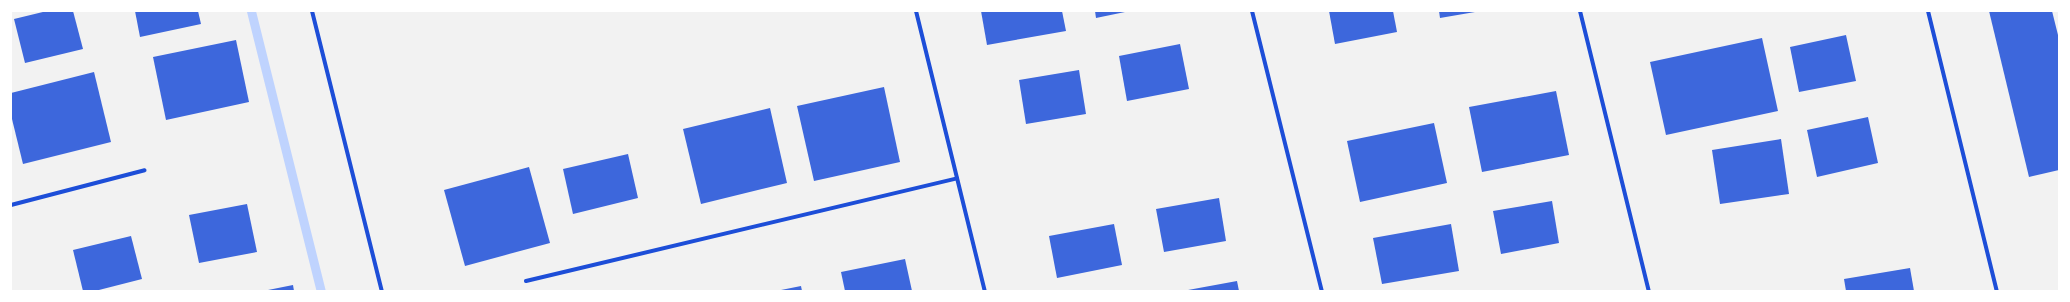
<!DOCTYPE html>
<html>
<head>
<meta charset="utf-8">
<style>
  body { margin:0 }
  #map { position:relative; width:2070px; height:302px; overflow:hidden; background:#f2f2f2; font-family:"DM Sans",sans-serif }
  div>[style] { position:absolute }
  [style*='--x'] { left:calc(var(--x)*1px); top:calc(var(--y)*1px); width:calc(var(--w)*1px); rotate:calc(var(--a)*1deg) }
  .stream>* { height:9px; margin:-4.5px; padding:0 4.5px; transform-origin:4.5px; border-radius:4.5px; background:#bfd3fe }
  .building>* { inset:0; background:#3d67dc }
  .minor>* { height:4px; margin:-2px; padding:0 2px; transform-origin:2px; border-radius:2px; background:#1d4ed8 }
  span { translate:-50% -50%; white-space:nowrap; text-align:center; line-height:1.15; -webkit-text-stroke:3px #fff; paint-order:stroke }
  .frame { position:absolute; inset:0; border:12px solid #fff; pointer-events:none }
</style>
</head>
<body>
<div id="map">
  <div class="stream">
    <i style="--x:251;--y:11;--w:289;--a:76"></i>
  </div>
  <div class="building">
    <i style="clip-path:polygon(47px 11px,73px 11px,83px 49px,25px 63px,14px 19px)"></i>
    <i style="clip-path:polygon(135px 11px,198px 11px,201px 24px,140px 37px)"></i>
    <i style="clip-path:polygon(981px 11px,1062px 11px,1066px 31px,987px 45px)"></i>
    <i style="clip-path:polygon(1095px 11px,1125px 11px,1125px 12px,1096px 18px)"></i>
    <i style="clip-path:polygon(1329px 11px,1393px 11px,1397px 32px,1335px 44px)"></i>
    <i style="clip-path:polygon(1439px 11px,1475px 11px,1475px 12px,1440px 18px)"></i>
    <i style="clip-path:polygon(1989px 11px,2052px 11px,2059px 39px,2059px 170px,2029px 177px)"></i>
    <i style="clip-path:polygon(1846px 35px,1856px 81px,1799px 92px,1790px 47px)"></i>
    <i style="clip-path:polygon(1762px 38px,1778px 111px,1666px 135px,1650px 62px)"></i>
    <i style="clip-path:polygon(236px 40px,249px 102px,166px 120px,153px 57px)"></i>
    <i style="clip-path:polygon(1180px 44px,1189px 89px,1127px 101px,1119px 56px)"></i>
    <i style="clip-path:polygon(1079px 70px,1086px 114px,1026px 124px,1019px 80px)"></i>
    <i style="clip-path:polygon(94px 72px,111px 142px,23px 164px,11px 115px,11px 93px)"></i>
    <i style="clip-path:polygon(884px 87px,900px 162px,814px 181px,797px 106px)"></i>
    <i style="clip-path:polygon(1556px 91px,1569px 155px,1482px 172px,1469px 107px)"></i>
    <i style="clip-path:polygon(770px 108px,787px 183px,701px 204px,683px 129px)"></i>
    <i style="clip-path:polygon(1868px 117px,1878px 163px,1817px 177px,1807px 130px)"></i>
    <i style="clip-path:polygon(1434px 123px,1447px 183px,1360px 202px,1347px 141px)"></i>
    <i style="clip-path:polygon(1781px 139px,1789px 194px,1720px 204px,1712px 150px)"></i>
    <i style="clip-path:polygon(628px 154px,638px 198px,573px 214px,563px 169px)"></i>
    <i style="clip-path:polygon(529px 167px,550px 243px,465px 266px,444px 190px)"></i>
    <i style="clip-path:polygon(1219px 198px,1226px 241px,1164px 252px,1156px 209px)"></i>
    <i style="clip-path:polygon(1552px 201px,1559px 243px,1501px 254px,1493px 211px)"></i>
    <i style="clip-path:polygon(247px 204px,257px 252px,199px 263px,189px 215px)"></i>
    <i style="clip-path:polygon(1114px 224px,1122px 265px,1057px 278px,1049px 236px)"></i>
    <i style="clip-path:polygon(1451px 224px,1459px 271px,1382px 284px,1373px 238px)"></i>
    <i style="clip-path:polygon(131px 236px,142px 279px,95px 291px,83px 291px,73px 250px)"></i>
    <i style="clip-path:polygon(905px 259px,912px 291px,845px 291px,841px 272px)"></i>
    <i style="clip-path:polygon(1910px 268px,1914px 291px,1846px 291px,1844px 279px)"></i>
    <i style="clip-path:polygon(1237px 281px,1239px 291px,1188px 291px,1188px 290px)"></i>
    <i style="clip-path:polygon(293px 285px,294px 291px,268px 291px,268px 290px)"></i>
    <i style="clip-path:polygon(801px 286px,802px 291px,781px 291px,781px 290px)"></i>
  </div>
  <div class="minor">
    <i style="--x:312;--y:11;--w:289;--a:76"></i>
    <i style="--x:916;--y:11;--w:288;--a:76.2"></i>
    <i style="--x:1252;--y:11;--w:289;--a:76"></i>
    <i style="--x:1580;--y:11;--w:288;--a:76.2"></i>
    <i style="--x:1928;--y:11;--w:288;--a:76.2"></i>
    <i style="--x:11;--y:205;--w:138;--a:-14.6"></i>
    <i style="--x:526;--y:281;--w:443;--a:-13.4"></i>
  </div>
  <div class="frame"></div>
</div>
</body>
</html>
